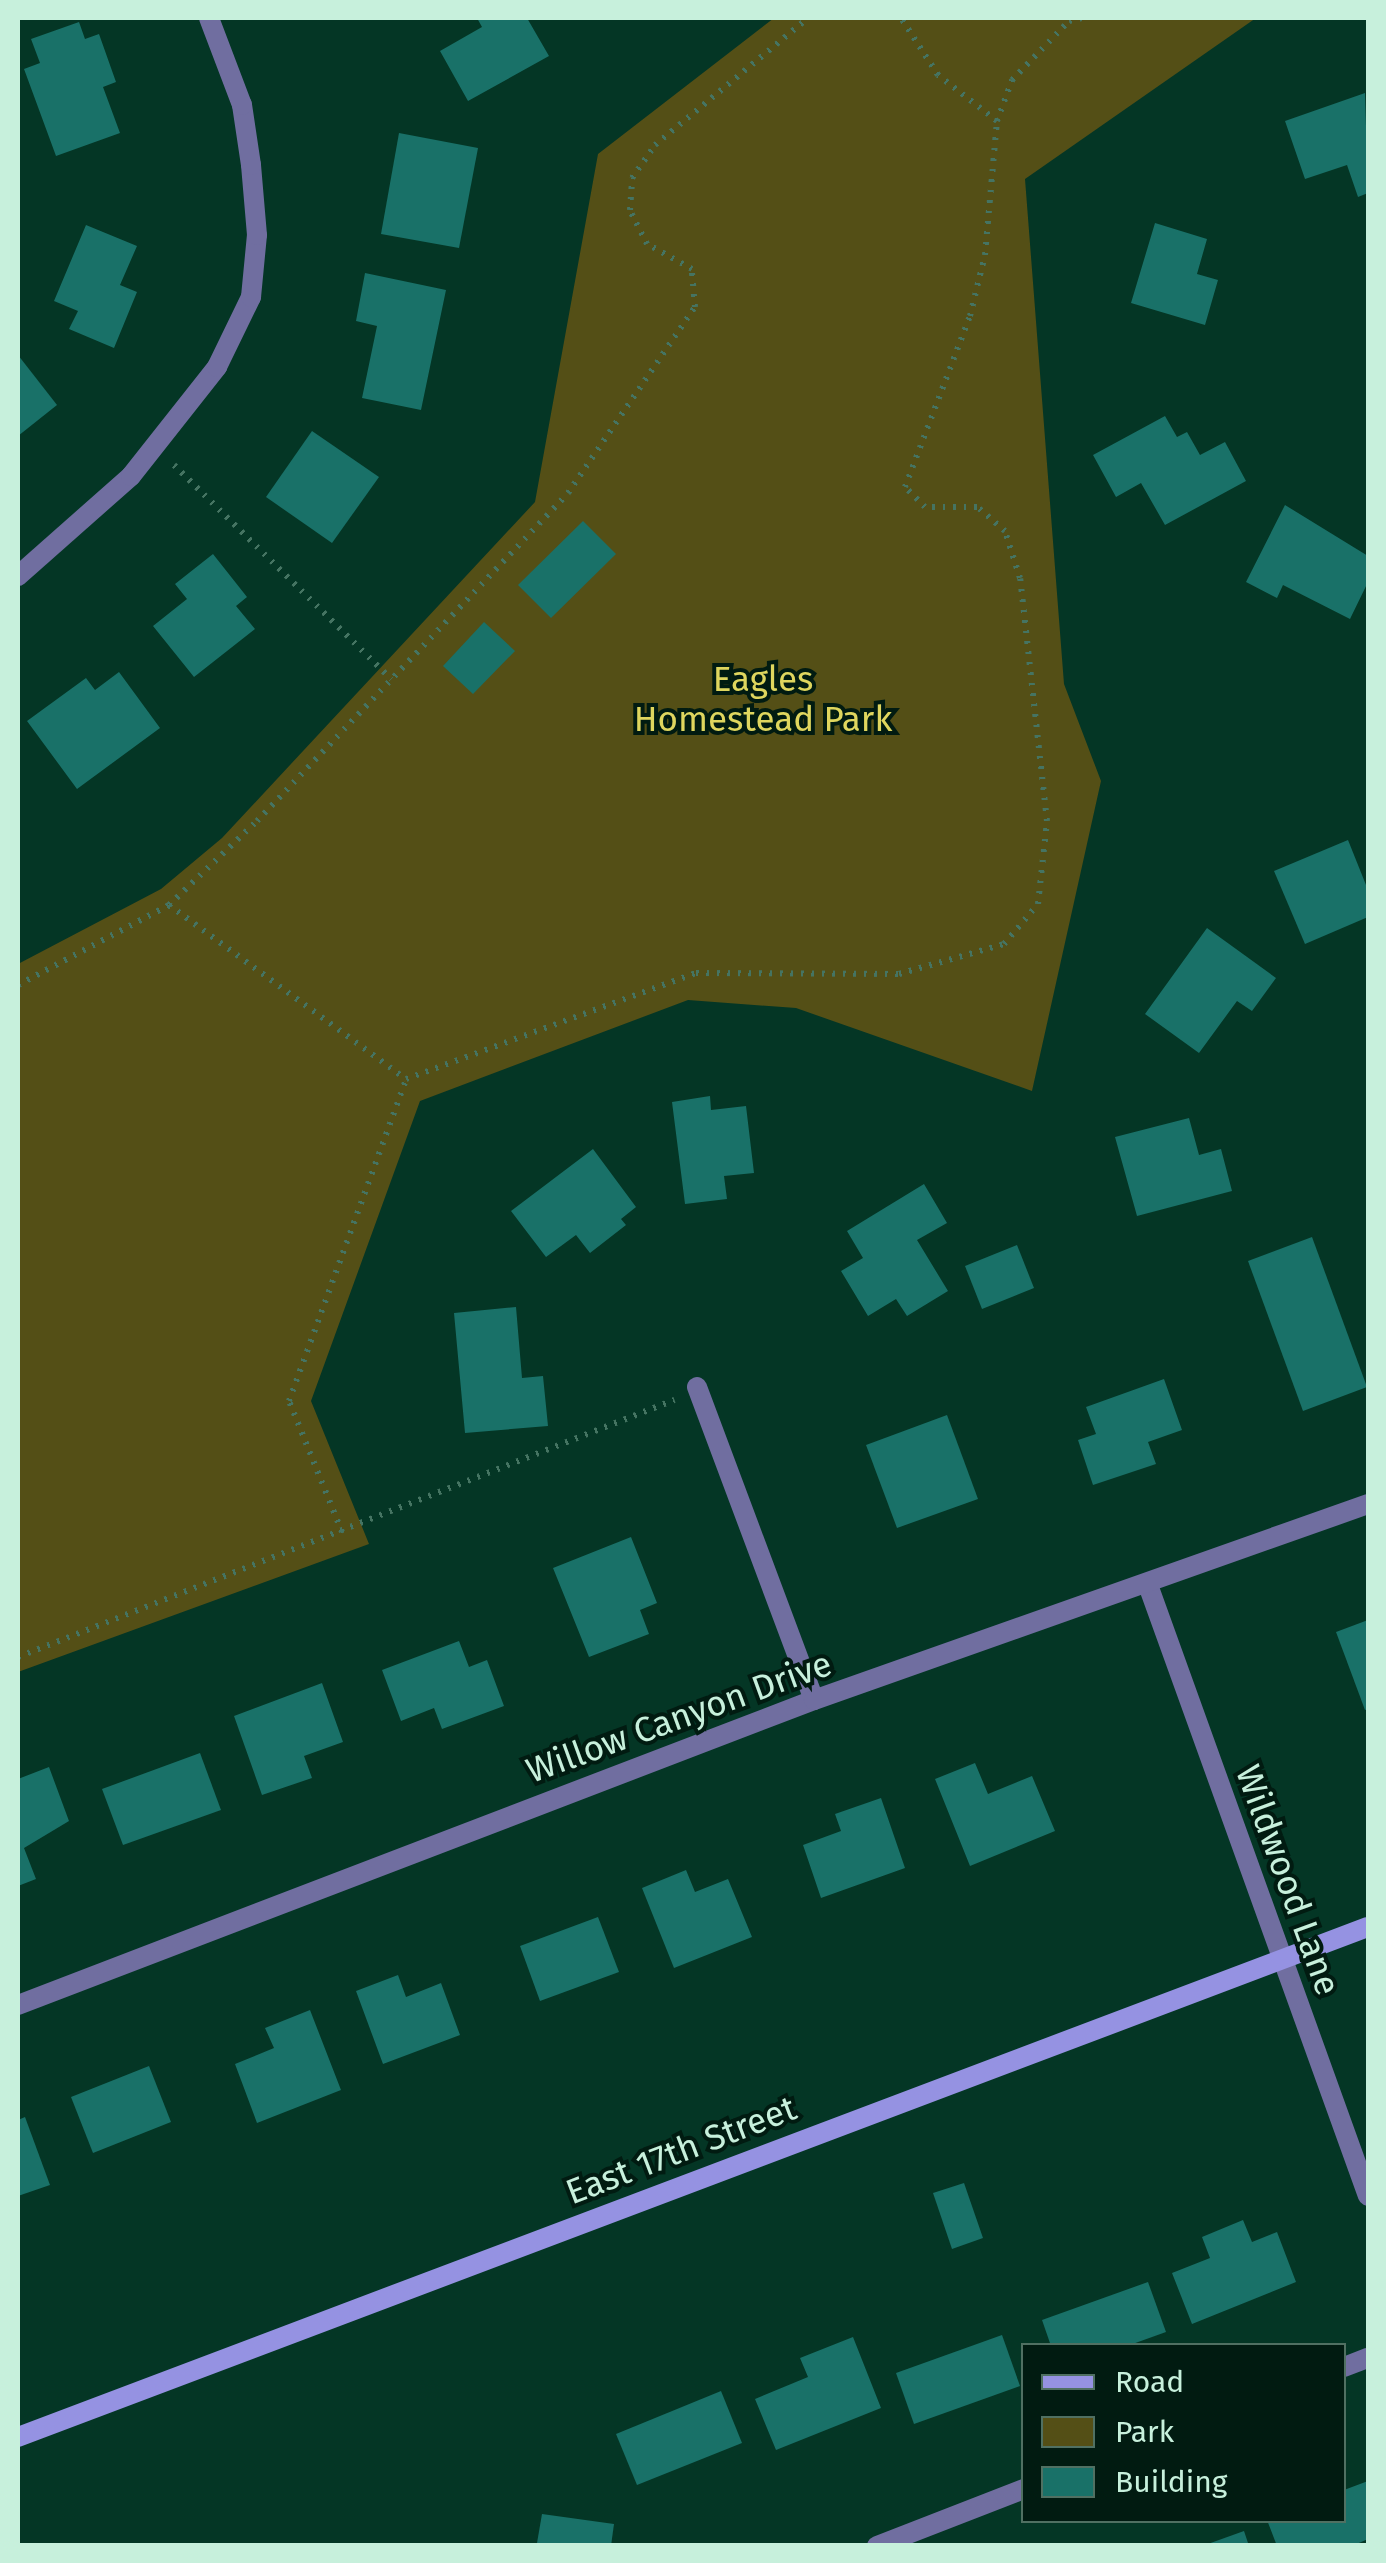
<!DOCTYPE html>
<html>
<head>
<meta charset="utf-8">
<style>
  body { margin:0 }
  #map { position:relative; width:1386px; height:2563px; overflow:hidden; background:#043625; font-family:"Fira Sans",sans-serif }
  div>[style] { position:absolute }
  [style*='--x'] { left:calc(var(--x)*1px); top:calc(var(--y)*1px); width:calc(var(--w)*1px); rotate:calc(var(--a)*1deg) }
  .green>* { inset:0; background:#544f16 }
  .building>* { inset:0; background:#197168 }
  .path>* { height:6px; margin-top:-3px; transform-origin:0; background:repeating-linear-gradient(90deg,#457462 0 2.5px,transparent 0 10.5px) }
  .minor>* { height:20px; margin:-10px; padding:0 10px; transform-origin:10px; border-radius:10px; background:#706ea0 }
  .secondary>* { height:20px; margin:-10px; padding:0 10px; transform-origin:10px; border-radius:10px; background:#9592e2 }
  span { translate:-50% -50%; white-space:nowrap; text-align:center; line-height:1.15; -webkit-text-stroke:8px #011b11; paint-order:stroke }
  .park-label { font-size:35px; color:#dfd65e }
  .street-label { font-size:35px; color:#c7f0dc }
  .frame { position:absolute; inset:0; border:20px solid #c7f0dc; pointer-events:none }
  .legend { position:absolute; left:1021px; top:2343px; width:325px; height:180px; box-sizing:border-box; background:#011b11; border:2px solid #507062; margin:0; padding:12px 18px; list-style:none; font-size:30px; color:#c7f0dc }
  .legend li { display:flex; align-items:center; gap:20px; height:50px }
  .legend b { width:50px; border:2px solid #507062 }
</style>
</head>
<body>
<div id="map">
  <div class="green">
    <i style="clip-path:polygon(774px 18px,1256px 18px,1025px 179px,1064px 684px,1101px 781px,1032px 1091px,796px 1008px,688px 1000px,420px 1101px,311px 1401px,369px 1544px,18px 1672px,18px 964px,161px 889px,222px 838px,535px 502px,598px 154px)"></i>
  </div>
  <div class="building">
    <i style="clip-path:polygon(477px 18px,527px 18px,549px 56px,468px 101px,440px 51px,482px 27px)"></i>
    <i style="clip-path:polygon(79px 22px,85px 39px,99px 34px,116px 82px,103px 87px,120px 133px,56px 156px,24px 69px,40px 63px,31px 39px)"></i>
    <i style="clip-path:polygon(1365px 93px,1368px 193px,1358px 197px,1347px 165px,1305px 179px,1285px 121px)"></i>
    <i style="clip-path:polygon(399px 133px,478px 148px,459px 248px,381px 234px)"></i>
    <i style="clip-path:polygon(1155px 223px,1207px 239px,1197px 274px,1218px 280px,1205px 325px,1131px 303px)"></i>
    <i style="clip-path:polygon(86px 225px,137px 246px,120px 285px,137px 292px,114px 348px,69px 329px,78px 311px,54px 301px)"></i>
    <i style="clip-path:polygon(365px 273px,446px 290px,421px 410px,362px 398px,377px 326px,356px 321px)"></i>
    <i style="clip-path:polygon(18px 355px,57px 405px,18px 436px)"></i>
    <i style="clip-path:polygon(1165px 416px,1177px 437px,1187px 432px,1200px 455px,1225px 442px,1246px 481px,1165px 525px,1141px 483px,1116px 497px,1093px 455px)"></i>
    <i style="clip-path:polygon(312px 431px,379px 477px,332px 543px,266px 497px)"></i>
    <i style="clip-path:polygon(1285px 505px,1368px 556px,1368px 582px,1350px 619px,1283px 585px,1277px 598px,1246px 582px)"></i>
    <i style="clip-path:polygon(583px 521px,616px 554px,551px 618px,518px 585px)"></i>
    <i style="clip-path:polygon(213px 554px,247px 597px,236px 606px,255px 629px,194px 677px,153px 626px,187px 599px,175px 584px)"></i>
    <i style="clip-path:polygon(484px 622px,515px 651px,473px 694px,443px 666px)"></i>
    <i style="clip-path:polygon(119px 672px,160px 728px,77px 789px,27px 721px,86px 678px,95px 690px)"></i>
    <i style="clip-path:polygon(1348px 840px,1368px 890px,1368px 917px,1305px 944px,1274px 871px)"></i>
    <i style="clip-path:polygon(1207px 928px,1276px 978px,1252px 1011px,1237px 1001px,1199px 1053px,1145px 1014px)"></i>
    <i style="clip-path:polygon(710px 1096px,711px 1110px,746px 1106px,754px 1173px,724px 1176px,727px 1199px,685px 1204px,672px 1102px)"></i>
    <i style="clip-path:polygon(1189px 1118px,1199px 1155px,1221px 1149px,1232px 1191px,1137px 1216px,1115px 1137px)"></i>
    <i style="clip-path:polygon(593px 1149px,636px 1207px,621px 1219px,626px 1225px,590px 1253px,576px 1235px,546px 1257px,511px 1211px)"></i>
    <i style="clip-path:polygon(924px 1184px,947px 1223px,917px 1240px,948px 1291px,907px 1316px,896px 1299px,868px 1316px,841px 1271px,863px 1258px,847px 1231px)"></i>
    <i style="clip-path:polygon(1312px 1237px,1367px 1387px,1303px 1411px,1248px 1261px)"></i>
    <i style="clip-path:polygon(1017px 1245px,1034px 1288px,982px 1309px,965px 1266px)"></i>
    <i style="clip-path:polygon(516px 1307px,522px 1378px,543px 1376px,548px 1426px,465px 1433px,454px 1313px)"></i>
    <i style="clip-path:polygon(1164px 1379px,1182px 1430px,1148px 1442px,1156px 1464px,1093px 1485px,1078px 1440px,1096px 1434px,1086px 1407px)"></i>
    <i style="clip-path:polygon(947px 1415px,978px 1499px,897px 1528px,866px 1445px)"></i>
    <i style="clip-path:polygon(631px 1537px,657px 1603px,640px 1610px,649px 1634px,589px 1657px,553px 1568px)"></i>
    <i style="clip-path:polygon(1368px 1620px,1368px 1709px,1365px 1710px,1336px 1632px)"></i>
    <i style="clip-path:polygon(459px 1641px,469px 1667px,487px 1660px,504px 1706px,442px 1729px,434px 1708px,401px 1721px,382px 1670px)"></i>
    <i style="clip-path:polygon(322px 1683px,343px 1742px,304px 1756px,312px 1778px,262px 1795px,234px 1716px)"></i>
    <i style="clip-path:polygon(200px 1753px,221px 1810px,123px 1845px,102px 1789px)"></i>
    <i style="clip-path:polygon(975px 1763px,988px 1794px,1032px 1776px,1055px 1831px,970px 1866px,935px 1779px)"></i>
    <i style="clip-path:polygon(49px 1767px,69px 1821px,24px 1848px,36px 1879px,18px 1886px,18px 1779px)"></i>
    <i style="clip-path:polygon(881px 1798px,905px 1868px,821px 1898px,803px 1845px,841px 1831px,835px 1814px)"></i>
    <i style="clip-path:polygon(686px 1870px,695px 1892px,728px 1879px,752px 1937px,674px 1968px,642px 1888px)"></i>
    <i style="clip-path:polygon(598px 1917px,619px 1972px,540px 2001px,520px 1946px)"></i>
    <i style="clip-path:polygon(398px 1975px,406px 1997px,441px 1983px,460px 2035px,383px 2064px,356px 1991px)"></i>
    <i style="clip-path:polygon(310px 2010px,341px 2090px,257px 2123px,235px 2064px,274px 2048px,265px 2028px)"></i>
    <i style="clip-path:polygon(149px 2066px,171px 2122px,93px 2153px,71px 2097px)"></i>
    <i style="clip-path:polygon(25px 2117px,50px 2185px,18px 2196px,18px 2120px)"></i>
    <i style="clip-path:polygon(964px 2183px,983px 2238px,952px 2249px,933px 2193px)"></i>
    <i style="clip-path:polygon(1243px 2220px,1252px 2242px,1277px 2232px,1296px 2282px,1192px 2324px,1172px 2273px,1210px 2258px,1202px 2237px)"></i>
    <i style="clip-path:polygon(1148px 2282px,1166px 2332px,1127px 2346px,1051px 2346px,1042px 2320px)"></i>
    <i style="clip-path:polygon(1002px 2335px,1020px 2386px,914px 2424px,896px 2373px)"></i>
    <i style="clip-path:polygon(853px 2337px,881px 2408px,776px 2450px,755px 2399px,808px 2377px,800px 2358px)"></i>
    <i style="clip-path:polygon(721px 2391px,742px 2443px,637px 2485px,616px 2434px)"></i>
    <i style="clip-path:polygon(1368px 2481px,1368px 2539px,1352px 2546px,1277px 2546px,1267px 2520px,1344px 2520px,1344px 2490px)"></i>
    <i style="clip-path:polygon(542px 2514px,614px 2524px,611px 2546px,537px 2543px)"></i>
    <i style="clip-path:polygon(1244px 2531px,1249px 2546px,1205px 2546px,1205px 2545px)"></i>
  </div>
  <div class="path">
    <i style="--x:997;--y:121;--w:44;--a:-69.9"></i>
    <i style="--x:1012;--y:80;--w:82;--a:-46"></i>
    <i style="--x:1069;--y:21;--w:13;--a:-13"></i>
    <i style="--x:174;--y:465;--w:305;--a:44.6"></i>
    <i style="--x:169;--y:905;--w:294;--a:36.3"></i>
    <i style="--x:18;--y:985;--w:171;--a:-27.9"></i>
    <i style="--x:169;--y:905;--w:122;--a:-43.7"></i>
    <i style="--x:257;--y:821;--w:452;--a:-46.5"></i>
    <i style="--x:568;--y:493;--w:225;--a:-55.7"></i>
    <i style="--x:695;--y:307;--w:38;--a:-95"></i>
    <i style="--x:692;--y:269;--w:51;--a:-150.9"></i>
    <i style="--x:647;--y:244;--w:38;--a:-117"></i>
    <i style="--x:630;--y:210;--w:32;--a:-86"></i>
    <i style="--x:632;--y:178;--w:40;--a:-55.1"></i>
    <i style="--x:655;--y:145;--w:199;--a:-39.7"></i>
    <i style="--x:342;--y:1532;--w:141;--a:-112"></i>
    <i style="--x:289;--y:1401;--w:343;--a:-70"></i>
    <i style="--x:406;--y:1079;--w:309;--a:-20.1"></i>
    <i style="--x:696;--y:973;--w:203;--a:0.3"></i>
    <i style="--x:899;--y:974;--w:109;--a:-15.9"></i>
    <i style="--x:1004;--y:944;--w:52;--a:-49.6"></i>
    <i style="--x:1038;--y:904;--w:83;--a:-83.8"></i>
    <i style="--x:1047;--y:821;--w:244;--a:-96.3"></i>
    <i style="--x:1020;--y:578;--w:49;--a:-107.7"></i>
    <i style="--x:1005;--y:531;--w:37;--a:-139"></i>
    <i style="--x:977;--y:507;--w:52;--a:180"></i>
    <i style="--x:925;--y:507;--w:28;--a:-135"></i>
    <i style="--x:905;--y:487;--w:183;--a:-69.2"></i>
    <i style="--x:970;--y:316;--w:63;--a:-76.2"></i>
    <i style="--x:985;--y:255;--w:135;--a:-84.9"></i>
    <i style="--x:997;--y:121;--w:75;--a:-142.1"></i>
    <i style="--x:938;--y:75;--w:68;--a:-123"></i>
    <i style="--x:18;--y:1657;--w:705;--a:-21.39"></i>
  </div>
  <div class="minor">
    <i style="--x:18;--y:576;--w:151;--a:-41.5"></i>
    <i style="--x:131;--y:476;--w:139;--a:-51.7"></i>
    <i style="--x:217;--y:367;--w:78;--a:-64.1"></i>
    <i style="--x:251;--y:297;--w:62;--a:-84.5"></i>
    <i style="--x:257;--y:235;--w:70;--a:-94.9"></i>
    <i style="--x:251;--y:165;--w:61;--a:-98.5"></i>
    <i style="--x:242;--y:105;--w:93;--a:-110.8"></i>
    <i style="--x:697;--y:1387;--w:334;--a:69.5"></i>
    <i style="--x:1148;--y:1585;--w:649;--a:70.2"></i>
    <i style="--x:18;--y:2005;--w:852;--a:-20.97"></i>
    <i style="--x:814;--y:1700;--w:588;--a:-19.48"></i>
    <i style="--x:1344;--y:2367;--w:26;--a:-21"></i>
    <i style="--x:877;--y:2546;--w:158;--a:-21.2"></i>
  </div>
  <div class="secondary">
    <i style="--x:18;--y:2437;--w:1443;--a:-20.7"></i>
  </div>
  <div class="park-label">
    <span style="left:763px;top:699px">Eagles<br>Homestead Park</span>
  </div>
  <div class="street-label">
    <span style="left:679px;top:1717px;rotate:-20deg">Willow Canyon Drive</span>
    <span style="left:1288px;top:1880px;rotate:70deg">Wildwood Lane</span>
    <span style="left:681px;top:2150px;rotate:-21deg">East 17th Street</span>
  </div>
  <div class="frame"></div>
  <ul class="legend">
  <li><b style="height:12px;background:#9592e2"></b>Road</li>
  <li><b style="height:28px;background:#544f16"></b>Park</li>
  <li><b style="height:28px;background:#197168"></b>Building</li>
  </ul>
</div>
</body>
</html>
